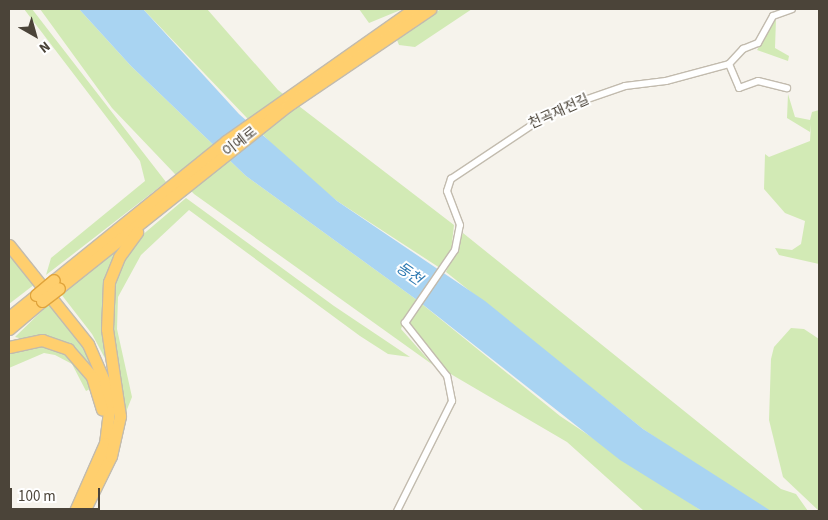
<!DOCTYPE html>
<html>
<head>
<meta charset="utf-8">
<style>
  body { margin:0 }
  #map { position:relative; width:828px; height:520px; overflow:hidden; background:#f6f3ec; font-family:"Source Sans 3","Noto Sans KR",sans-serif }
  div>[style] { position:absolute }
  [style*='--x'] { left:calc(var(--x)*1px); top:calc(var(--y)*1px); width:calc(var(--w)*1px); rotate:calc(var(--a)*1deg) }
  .green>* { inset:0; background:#d2eab5 }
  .water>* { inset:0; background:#a9d4f2 }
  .roads { filter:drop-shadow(1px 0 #c2bbae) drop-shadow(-1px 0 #c2bbae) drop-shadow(0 1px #c2bbae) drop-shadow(0 -1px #c2bbae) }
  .street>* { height:6px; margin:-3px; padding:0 3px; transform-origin:3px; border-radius:3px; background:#fff }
  .highway>* { height:11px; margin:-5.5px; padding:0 5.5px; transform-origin:5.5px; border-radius:5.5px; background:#ffcf6e }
  .bridges { filter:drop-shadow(1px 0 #e0a43c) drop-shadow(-1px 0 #e0a43c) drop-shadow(0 1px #e0a43c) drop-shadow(0 -1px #e0a43c) }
  .highway-bridge>* { height:11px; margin:-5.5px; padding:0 5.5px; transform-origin:5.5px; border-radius:5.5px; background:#ffcf6e }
  span { translate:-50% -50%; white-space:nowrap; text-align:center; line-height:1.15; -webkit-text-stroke:4px #fff; paint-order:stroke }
  .street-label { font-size:14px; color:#4b4439 }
  .water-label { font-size:15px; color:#2e7ab2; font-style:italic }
  .frame { position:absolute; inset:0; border:10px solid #4b4439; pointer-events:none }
  .north { position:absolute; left:10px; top:10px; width:50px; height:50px; -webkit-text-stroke:4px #fff; paint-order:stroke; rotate:142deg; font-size:14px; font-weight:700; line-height:20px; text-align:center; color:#4b4439 }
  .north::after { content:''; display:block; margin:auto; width:18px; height:22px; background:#4b4439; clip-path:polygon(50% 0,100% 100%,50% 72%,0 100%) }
  .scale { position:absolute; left:10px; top:488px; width:90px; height:22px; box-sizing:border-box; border:2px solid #4b4439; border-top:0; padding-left:6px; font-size:15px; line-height:18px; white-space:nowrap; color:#4b4439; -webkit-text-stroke:4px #fff; paint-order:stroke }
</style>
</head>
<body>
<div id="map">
  <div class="green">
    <i style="clip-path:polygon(24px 9px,32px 9px,166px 182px,46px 275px,51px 258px,145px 181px,140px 161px)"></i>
    <i style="clip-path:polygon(40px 9px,79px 9px,131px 66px,246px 176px,417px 300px,560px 416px,702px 511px,644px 511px,567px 442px,449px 373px,411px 333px,406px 316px,401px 329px,433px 365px,194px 194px,112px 108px)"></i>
    <i style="clip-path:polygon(143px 9px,207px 9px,278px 90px,454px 225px,451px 252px,440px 268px,337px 201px,288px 161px)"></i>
    <i style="clip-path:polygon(359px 9px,403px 9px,369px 23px)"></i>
    <i style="clip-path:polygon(441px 9px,472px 9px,415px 47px,399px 45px,397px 40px,404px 32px)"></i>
    <i style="clip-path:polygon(776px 19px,775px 48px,789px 56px,788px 61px,757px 50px)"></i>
    <i style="clip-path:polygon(788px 94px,795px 117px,810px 120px,812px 112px,819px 110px,819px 264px,779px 255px,775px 248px,792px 250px,801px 244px,805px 221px,785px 213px,764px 189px,765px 154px,769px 157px,810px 141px,811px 124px,810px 132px,787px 118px)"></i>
    <i style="clip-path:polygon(186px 198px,334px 306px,410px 357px,388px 354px,360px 336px,189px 210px,141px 255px,118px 297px,117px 329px,132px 397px,126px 412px,112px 325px,112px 285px,134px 242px)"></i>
    <i style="clip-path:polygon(463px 233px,781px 489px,796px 494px,808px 511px,771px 511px,755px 505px,643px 429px,446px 272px)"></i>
    <i style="clip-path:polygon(116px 248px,111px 264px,109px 366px,92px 334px,61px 294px)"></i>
    <i style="clip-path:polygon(9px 250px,35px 284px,9px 304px)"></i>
    <i style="clip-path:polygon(50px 303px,91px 357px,95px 376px,78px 353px,15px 337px)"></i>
    <i style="clip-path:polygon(791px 328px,804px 329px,819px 339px,819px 511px,783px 477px,769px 420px,771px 359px,774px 347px)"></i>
    <i style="clip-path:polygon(42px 345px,63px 351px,84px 371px,90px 389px,86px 391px,72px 364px,55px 355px,44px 353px,9px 368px,9px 352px)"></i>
  </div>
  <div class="water">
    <i style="clip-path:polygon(79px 9px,143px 9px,239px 114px,337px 201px,485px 301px,643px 429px,771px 511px,702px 511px,620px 460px,417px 300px,246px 176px,131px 66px)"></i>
  </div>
  <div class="roads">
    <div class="street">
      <i style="--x:729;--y:64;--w:26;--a:67"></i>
      <i style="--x:739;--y:88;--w:20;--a:-20"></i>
      <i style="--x:758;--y:81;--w:30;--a:14"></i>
      <i style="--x:397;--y:511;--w:123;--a:-63.4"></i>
      <i style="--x:452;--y:401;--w:25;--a:-101"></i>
      <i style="--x:447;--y:376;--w:68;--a:-128.4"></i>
      <i style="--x:405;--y:323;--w:88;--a:-55.6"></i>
      <i style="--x:455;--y:250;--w:25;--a:-79"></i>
      <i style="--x:460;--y:225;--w:36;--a:-111"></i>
      <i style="--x:447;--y:191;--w:13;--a:-72"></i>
      <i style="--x:451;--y:179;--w:123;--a:-33.7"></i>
      <i style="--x:553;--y:111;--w:76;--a:-19.1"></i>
      <i style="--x:625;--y:86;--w:41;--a:-7"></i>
      <i style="--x:666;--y:81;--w:65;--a:-15.1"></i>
      <i style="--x:729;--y:64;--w:21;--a:-47"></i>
      <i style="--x:743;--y:49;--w:16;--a:-22"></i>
      <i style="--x:758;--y:43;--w:31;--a:-61"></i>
      <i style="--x:773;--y:16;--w:20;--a:-20"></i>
    </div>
    <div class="highway">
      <i style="--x:9;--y:245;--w:127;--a:51.4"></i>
      <i style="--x:88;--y:344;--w:43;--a:66.4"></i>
      <i style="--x:105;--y:383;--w:28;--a:82"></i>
      <i style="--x:109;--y:411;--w:32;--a:97"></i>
      <i style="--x:105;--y:443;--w:74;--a:113.8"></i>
      <i style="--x:54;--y:280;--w:221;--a:-38.9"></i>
      <i style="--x:226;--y:141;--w:230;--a:-35.1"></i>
      <i style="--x:59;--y:288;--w:292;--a:-38.6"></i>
      <i style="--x:287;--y:106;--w:173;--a:-34.1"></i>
      <i style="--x:9;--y:317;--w:35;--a:-39"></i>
      <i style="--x:9;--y:329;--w:43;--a:-40.3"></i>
      <i style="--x:9;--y:347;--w:34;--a:-12"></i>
      <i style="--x:42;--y:340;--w:28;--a:19"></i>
      <i style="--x:68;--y:349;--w:37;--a:49"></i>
      <i style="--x:92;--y:377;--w:34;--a:73"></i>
      <i style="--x:84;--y:511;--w:61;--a:-63.9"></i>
      <i style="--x:111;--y:456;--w:41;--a:-77.3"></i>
      <i style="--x:120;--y:416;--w:88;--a:-98.5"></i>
      <i style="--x:107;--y:329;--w:47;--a:-87.6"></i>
      <i style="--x:109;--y:282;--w:27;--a:-68"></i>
      <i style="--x:119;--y:257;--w:31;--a:-54"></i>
    </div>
  </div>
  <div class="bridges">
    <div class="highway-bridge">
      <i style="--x:36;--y:295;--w:23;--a:-40"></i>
      <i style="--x:42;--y:301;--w:21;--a:-37"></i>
    </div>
  </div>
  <div class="street-label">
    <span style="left:559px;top:112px;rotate:-24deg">천곡재전길</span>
    <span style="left:240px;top:142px;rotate:-38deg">이예로</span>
  </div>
  <div class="water-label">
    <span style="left:409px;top:274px;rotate:35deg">동천</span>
  </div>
  <div class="frame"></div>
  <div class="north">N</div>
  <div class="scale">100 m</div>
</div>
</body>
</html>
